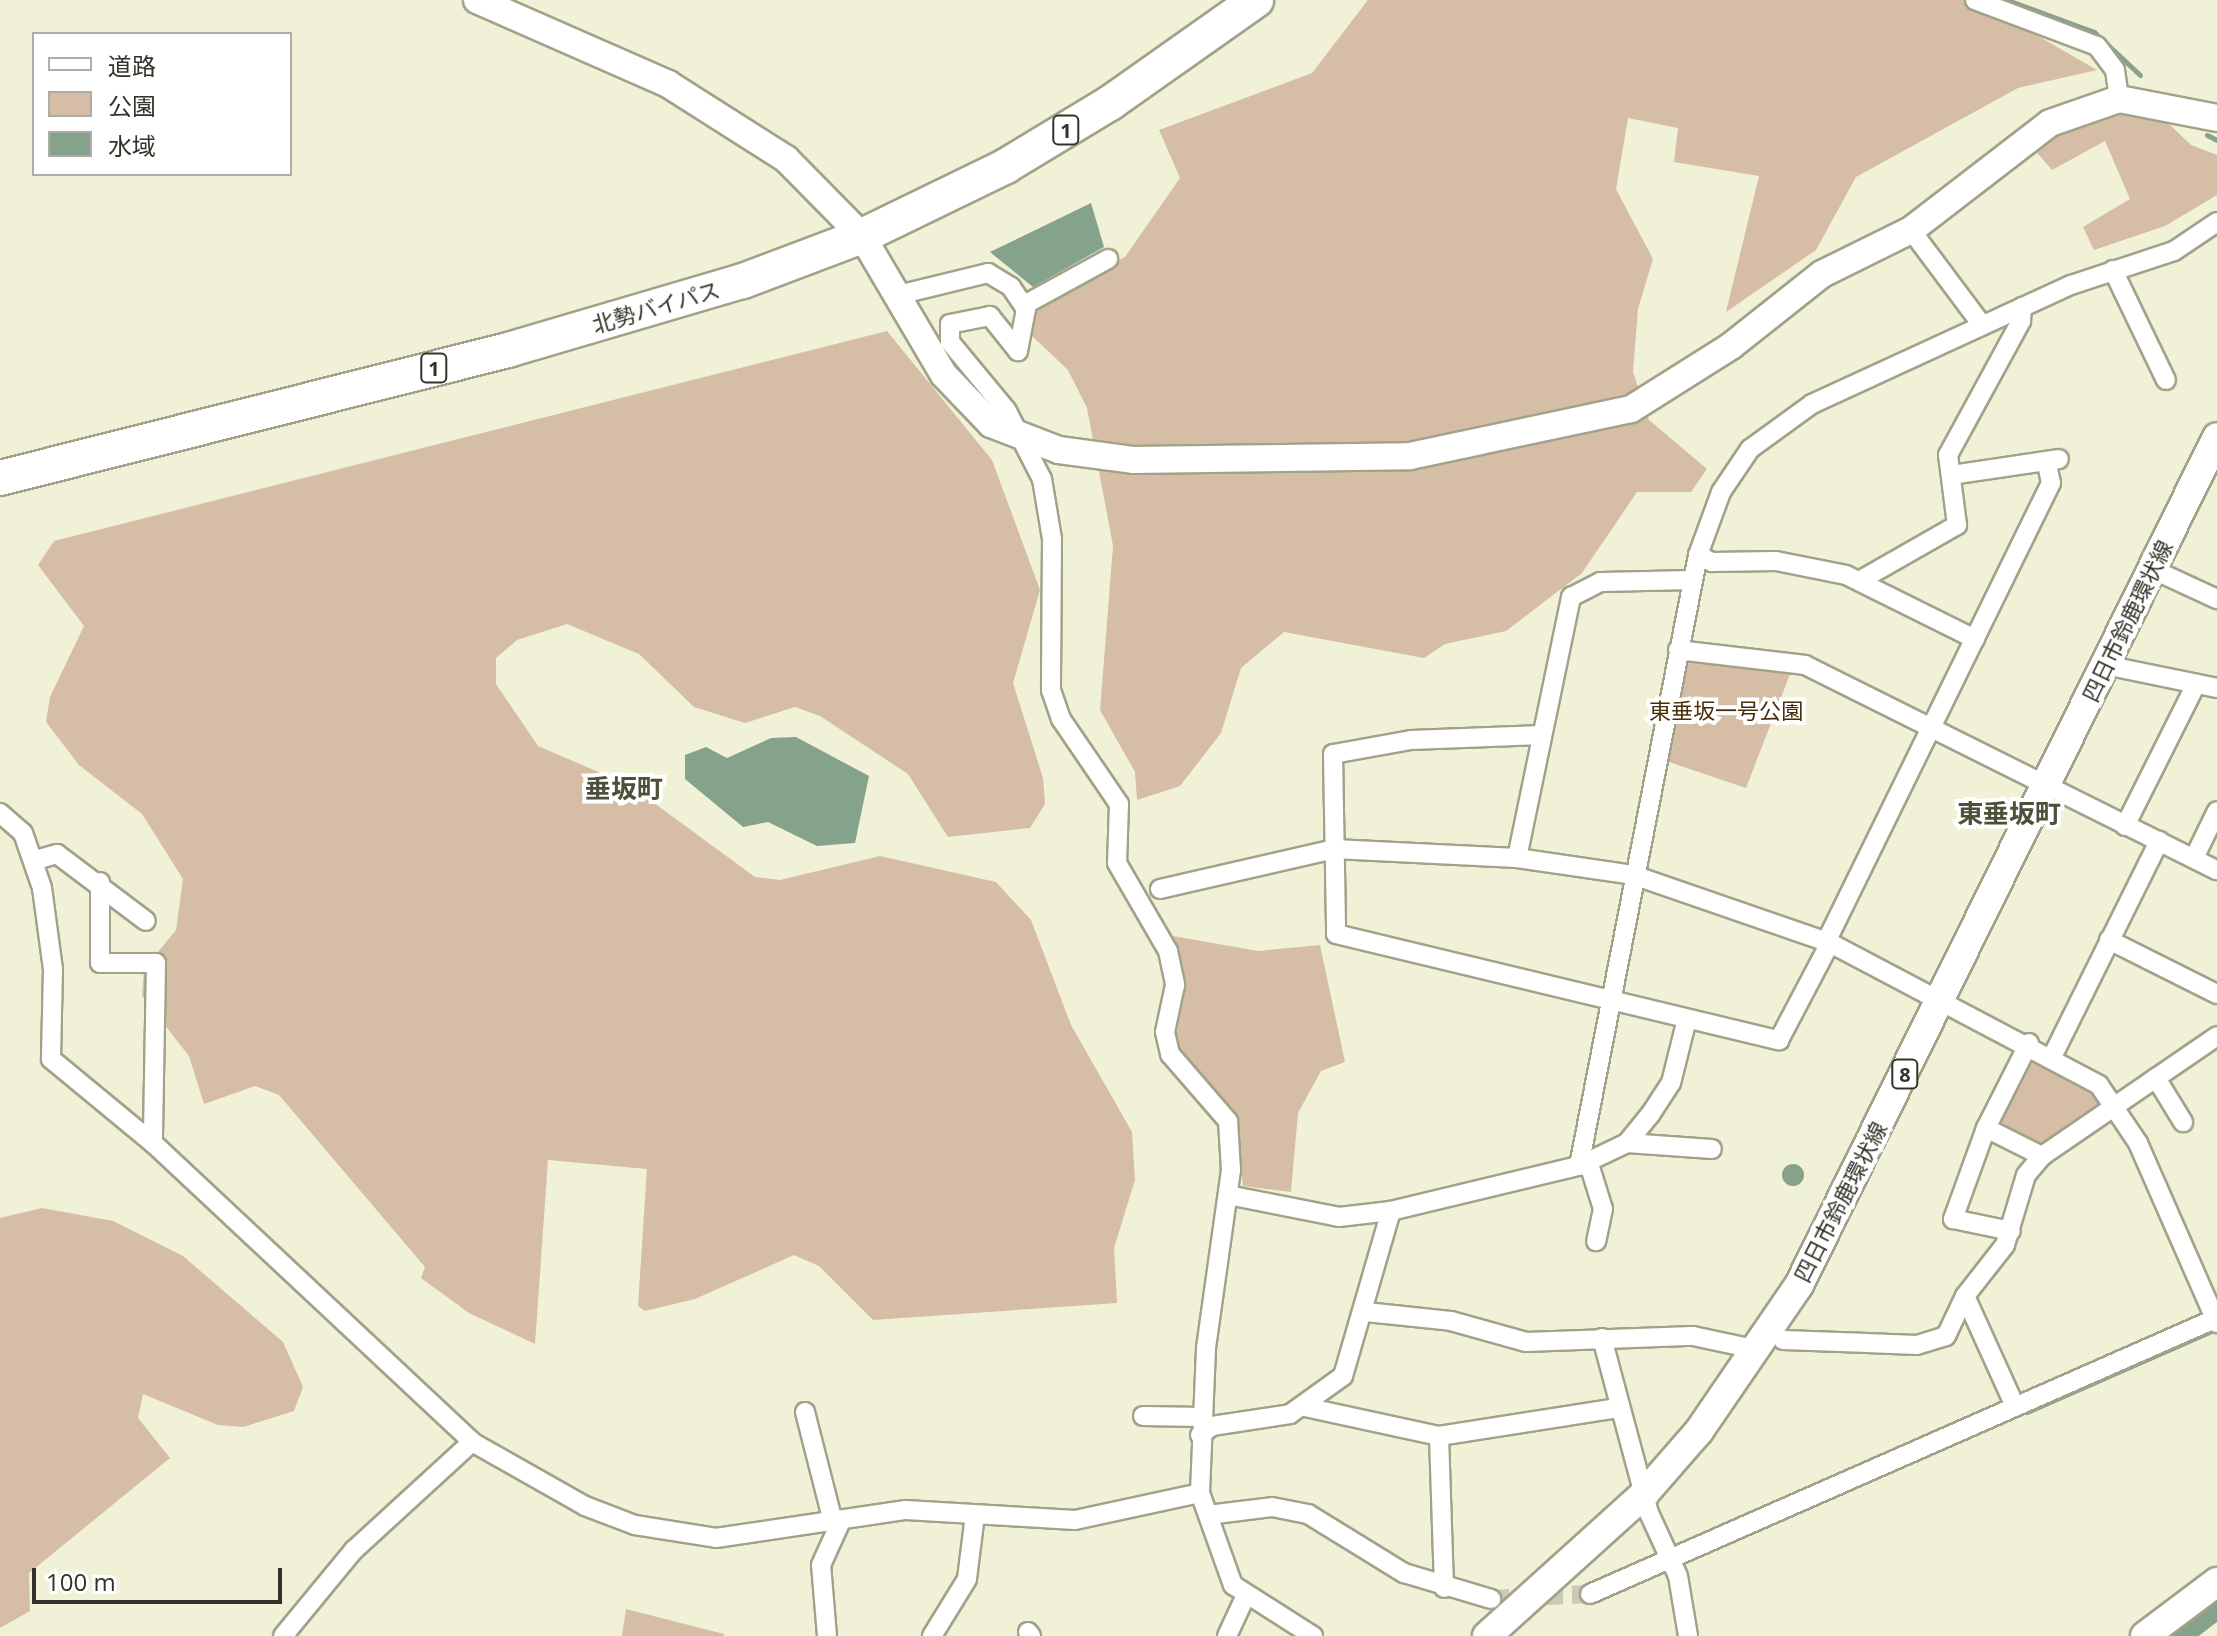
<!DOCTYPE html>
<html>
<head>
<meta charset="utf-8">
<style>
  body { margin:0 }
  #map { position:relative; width:2217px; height:1636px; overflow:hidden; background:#f0f1d7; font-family:"Open Sans","Noto Sans JP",sans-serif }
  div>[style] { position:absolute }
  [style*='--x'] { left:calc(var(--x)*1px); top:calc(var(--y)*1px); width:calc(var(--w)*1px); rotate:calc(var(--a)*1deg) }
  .green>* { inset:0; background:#d5bea5 }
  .water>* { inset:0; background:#85a38a }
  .round { border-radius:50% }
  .stream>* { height:5px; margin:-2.5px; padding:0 2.5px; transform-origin:2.5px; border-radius:2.5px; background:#85a38a }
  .river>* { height:30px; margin:-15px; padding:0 15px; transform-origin:15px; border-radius:15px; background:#85a38a }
  .street-tunnel>* { height:18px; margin-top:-9px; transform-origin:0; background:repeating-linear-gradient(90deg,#cacbb4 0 18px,transparent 0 27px) }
  .roads { filter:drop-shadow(2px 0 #a1a289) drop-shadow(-2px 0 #a1a289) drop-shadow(0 2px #a1a289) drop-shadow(0 -2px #a1a289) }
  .street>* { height:18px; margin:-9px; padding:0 9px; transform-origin:9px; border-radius:9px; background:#fff }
  .secondary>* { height:26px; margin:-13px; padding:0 13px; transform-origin:13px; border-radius:13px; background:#fff }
  .primary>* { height:28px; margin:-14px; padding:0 14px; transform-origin:14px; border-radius:14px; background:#fff }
  .highway>* { height:34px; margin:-17px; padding:0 17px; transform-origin:17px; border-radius:17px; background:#fff }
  span { translate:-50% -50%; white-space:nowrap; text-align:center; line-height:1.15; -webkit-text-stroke:8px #fff; paint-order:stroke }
  .shield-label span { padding:2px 6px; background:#fff; border:2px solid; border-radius:6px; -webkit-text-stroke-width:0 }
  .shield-label { font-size:20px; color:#323328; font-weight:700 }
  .street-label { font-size:22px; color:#323328 }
  .park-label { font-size:22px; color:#482e08 }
  .quarter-label { font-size:26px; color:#4f503a; font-weight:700 }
  .legend { position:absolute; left:32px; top:32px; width:260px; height:144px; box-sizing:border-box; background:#fff; border:2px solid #adada9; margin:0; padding:10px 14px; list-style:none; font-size:24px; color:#323328 }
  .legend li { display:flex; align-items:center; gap:16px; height:40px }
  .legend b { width:40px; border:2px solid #adada9 }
  .scale { position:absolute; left:32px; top:1568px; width:250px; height:36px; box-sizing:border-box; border:4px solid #323328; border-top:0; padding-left:10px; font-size:24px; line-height:28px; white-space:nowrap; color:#323328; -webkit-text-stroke:6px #fff; paint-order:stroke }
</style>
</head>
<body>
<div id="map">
  <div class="green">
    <i style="clip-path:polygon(1368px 0,1976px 0,2097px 70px,2018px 88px,1856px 177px,1816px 250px,1726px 312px,1759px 176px,1674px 162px,1678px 128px,1628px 118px,1616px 189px,1653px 259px,1638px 309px,1633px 372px,1649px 420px,1707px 469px,1691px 492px,1637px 492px,1582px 573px,1506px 631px,1445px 644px,1424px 658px,1284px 632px,1241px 668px,1221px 733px,1180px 786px,1137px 800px,1135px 772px,1100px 710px,1113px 546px,1087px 408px,1068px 370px,1030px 334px,1034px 306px,1125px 257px,1180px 178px,1159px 130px,1312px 73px)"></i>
    <i style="clip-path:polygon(2145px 101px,2191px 145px,2217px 155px,2217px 195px,2165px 226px,2094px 250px,2083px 227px,2130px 199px,2105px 141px,2052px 170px,2033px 148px,2083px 120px)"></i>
    <i style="clip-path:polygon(887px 331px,992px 460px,1040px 590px,1013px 683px,1043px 778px,1045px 804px,1030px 828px,948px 837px,908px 774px,820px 716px,795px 707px,745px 723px,694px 707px,639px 654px,567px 624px,517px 640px,496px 658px,496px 684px,538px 746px,631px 786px,755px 877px,780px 880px,880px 856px,996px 882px,1031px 920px,1071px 1025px,1132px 1132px,1135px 1180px,1114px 1248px,1117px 1303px,873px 1320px,819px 1266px,794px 1255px,695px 1299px,645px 1311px,638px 1306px,647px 1169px,548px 1160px,535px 1344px,469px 1313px,421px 1278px,425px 1267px,279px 1095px,255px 1086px,204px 1104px,189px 1056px,142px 996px,144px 969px,176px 930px,183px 879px,142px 814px,79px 765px,46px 722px,50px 697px,84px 626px,38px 565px,54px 541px)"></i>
    <i style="clip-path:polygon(1690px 657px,1792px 669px,1746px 788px,1663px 760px)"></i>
    <i style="clip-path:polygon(1173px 936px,1258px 951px,1320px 945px,1345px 1062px,1321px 1071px,1298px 1113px,1291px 1192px,1243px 1186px,1234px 1111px,1189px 1067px,1176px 1041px,1184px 979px)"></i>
    <i style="clip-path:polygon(2035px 1055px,2074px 1077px,2103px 1105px,2041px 1147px,1996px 1121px)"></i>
    <i style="clip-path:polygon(42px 1208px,113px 1221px,183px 1256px,283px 1342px,303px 1387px,294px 1411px,243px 1427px,218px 1425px,143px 1394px,138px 1418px,170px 1458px,29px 1573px,30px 1611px,0 1628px,0 1218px)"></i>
    <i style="clip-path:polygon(626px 1609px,724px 1634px,724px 1636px,622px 1636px)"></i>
  </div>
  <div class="water">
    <i style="clip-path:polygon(1091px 203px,1104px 247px,1033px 287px,990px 252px)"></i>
    <i style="clip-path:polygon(796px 737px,869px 776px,855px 843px,817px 846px,768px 822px,743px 827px,685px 779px,685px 755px,706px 747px,727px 758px,771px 738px)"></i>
    <i class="round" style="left:1782px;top:1164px;width:22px;height:22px"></i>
  </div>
  <div class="stream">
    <i style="--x:2007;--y:0;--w:93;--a:20.2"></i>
    <i style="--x:2094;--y:32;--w:63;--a:43.1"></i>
    <i style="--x:2207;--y:135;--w:11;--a:27"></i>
    <i style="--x:2027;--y:1412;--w:199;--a:-23.7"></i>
  </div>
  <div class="river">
    <i style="--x:2174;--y:1636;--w:54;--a:-37.5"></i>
  </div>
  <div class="street-tunnel">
    <i style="--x:1491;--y:1599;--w:99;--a:-2.9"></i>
  </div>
  <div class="roads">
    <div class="street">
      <i style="--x:1975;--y:0;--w:130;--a:20.7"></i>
      <i style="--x:2097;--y:46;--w:30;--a:53"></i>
      <i style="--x:2115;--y:70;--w:29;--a:82"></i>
      <i style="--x:1911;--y:230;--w:119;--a:53.2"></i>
      <i style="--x:2113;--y:270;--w:122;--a:64.3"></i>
      <i style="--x:894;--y:296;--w:97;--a:-13.7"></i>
      <i style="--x:988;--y:273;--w:27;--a:31"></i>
      <i style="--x:1011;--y:287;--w:27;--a:56"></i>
      <i style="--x:1026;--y:309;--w:43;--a:100.8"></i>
      <i style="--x:1018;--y:351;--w:45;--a:-128.7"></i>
      <i style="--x:990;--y:316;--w:41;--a:168.7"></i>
      <i style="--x:950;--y:324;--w:18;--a:90"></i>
      <i style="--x:950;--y:342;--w:89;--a:50.4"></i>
      <i style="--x:1007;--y:411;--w:76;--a:62.8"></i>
      <i style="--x:1042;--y:479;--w:61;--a:80.5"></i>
      <i style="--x:1052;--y:539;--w:151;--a:90.4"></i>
      <i style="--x:1051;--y:690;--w:31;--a:71"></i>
      <i style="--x:1061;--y:719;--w:103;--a:55.7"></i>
      <i style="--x:1119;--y:804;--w:59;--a:91.9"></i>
      <i style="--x:1117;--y:863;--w:102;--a:59.9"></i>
      <i style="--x:1168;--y:951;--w:35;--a:78"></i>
      <i style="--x:1175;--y:985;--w:48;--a:102"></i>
      <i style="--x:1165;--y:1032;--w:23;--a:77"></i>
      <i style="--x:1170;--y:1054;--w:89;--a:49.1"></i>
      <i style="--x:1228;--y:1121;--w:49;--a:86.5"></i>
      <i style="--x:1231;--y:1170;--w:181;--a:98"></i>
      <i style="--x:1206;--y:1349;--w:144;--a:92.4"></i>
      <i style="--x:1200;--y:1493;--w:98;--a:70.3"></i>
      <i style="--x:1233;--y:1585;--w:95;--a:32.5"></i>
      <i style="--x:1024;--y:305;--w:96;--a:-28.7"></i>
      <i style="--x:1951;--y:475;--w:109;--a:-8.4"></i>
      <i style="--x:1698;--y:555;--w:16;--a:27"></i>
      <i style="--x:1712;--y:562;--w:64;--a:-0.9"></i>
      <i style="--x:1776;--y:561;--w:71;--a:11.3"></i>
      <i style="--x:1846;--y:575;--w:144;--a:26.4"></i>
      <i style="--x:2152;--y:569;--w:72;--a:24.8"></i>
      <i style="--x:1859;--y:581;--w:113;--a:-29.7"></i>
      <i style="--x:1957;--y:525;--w:71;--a:-97.3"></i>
      <i style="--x:1948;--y:455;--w:153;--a:-61.4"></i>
      <i style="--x:2021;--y:321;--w:14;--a:-86"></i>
      <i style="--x:1678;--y:650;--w:128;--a:6.7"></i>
      <i style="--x:1805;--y:665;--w:460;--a:26.5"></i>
      <i style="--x:2105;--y:665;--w:114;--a:11.6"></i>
      <i style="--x:1542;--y:735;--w:131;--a:177.8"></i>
      <i style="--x:1411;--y:740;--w:79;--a:169.8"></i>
      <i style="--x:1333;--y:754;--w:180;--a:89"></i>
      <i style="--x:1336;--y:934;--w:456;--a:13.5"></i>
      <i style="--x:1779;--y:1040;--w:110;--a:-62.3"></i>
      <i style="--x:0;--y:813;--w:30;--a:41"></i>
      <i style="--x:23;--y:833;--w:58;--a:70.9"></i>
      <i style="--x:42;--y:888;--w:82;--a:82.3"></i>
      <i style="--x:53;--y:969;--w:90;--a:91.3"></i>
      <i style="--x:51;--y:1059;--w:132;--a:39.5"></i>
      <i style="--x:153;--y:1143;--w:437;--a:43.1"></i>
      <i style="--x:472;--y:1442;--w:130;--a:29.5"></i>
      <i style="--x:585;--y:1506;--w:53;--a:20.8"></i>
      <i style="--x:635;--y:1525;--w:82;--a:9.1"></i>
      <i style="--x:716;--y:1538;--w:192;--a:-8.4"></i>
      <i style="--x:906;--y:1510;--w:169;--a:3.4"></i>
      <i style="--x:1075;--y:1520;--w:128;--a:-12.2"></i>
      <i style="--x:2125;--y:826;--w:159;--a:-63.4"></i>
      <i style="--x:1517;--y:858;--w:267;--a:-78.3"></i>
      <i style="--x:1571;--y:597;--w:33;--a:-27"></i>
      <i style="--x:1600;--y:582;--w:93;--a:-1.2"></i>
      <i style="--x:2194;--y:858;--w:52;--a:-63.9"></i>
      <i style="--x:36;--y:860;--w:22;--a:-16"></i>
      <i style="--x:57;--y:854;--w:111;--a:37"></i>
      <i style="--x:100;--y:882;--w:81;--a:90"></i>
      <i style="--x:100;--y:963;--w:56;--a:0"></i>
      <i style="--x:156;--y:963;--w:180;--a:91"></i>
      <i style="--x:1160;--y:889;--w:179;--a:-12.9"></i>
      <i style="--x:1334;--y:849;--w:183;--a:2.8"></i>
      <i style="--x:1517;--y:858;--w:117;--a:8.3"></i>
      <i style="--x:1633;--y:875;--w:208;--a:19"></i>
      <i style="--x:1830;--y:943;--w:304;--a:27.8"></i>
      <i style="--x:2099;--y:1085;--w:70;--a:56.1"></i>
      <i style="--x:2138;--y:1143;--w:197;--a:66.3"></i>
      <i style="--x:2109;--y:940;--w:121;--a:26.6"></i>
      <i style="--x:1826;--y:942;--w:511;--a:-63.89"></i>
      <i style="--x:2051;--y:483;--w:19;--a:-102"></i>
      <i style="--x:2029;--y:1043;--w:95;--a:116.8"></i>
      <i style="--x:1986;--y:1128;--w:63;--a:26.6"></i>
      <i style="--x:2053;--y:1055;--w:239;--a:-63.6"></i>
      <i style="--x:2156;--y:1078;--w:52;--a:58.5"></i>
      <i style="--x:1986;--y:1128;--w:97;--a:109.9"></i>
      <i style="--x:1953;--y:1219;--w:59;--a:11.7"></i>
      <i style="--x:1627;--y:1143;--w:85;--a:4"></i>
      <i style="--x:1589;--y:1164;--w:47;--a:72.7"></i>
      <i style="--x:1603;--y:1209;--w:33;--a:102"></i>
      <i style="--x:1579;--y:1166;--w:53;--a:-25.6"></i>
      <i style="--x:1627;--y:1143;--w:36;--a:-51"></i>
      <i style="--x:1650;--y:1115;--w:38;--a:-57"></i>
      <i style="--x:1671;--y:1083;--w:66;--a:-76"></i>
      <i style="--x:1228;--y:1195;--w:113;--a:11.2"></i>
      <i style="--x:1339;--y:1217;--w:52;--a:-6.6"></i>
      <i style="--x:1965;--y:1296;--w:121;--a:65.6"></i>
      <i style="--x:1366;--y:1312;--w:85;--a:6"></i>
      <i style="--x:1451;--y:1321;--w:78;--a:15.6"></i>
      <i style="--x:1526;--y:1342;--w:167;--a:-2.1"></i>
      <i style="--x:1693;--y:1336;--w:67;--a:12"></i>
      <i style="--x:1602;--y:1338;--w:181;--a:75"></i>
      <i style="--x:1649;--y:1513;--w:69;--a:65.3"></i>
      <i style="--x:1678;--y:1576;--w:61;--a:80.5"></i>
      <i style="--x:1783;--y:1340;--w:134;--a:2.1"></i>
      <i style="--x:1917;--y:1345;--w:30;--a:-17"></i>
      <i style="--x:1946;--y:1336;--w:44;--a:-64.6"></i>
      <i style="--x:1965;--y:1296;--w:65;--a:-51.9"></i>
      <i style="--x:2005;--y:1245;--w:73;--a:-73.3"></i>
      <i style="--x:2026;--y:1175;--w:25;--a:-50"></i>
      <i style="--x:2042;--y:1156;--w:212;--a:-34.4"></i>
      <i style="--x:1305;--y:1407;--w:137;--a:12.2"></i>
      <i style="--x:1439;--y:1436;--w:181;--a:-8.9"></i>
      <i style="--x:805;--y:1412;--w:114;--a:75.7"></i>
      <i style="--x:1143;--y:1416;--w:59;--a:1"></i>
      <i style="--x:1200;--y:1435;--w:15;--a:-37"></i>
      <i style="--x:1212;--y:1426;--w:79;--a:-8.7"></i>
      <i style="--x:1290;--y:1414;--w:65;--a:-35.6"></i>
      <i style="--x:1343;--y:1376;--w:172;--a:-73.8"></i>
      <i style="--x:1391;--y:1211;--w:193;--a:-13.5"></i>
      <i style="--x:1579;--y:1166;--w:622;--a:-78.98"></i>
      <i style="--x:1698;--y:555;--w:67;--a:-69.9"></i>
      <i style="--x:1721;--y:492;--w:52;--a:-56"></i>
      <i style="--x:1750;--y:449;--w:77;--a:-36"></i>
      <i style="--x:1812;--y:404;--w:285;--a:-24.7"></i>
      <i style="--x:2071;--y:285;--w:108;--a:-18.3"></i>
      <i style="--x:2174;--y:251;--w:52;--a:-34"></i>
      <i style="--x:1439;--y:1436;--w:152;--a:88.1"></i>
      <i style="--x:1208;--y:1515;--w:64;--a:-7.1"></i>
      <i style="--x:1272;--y:1507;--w:37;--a:11"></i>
      <i style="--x:1308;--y:1514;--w:113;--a:31.6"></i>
      <i style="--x:1404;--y:1573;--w:91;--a:16.6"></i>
      <i style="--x:1590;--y:1594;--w:685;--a:-23.76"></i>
      <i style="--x:1028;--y:1632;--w:5;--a:53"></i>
      <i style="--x:283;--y:1636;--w:112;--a:-50.5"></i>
      <i style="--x:354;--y:1550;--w:160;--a:-42.5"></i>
      <i style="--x:827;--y:1636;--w:71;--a:-94.8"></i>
      <i style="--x:821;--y:1565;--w:48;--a:-65.6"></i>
      <i style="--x:932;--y:1636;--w:67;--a:-58.4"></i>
      <i style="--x:967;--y:1579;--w:64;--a:-82.9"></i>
      <i style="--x:1227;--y:1636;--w:45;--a:-65.1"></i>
    </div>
    <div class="secondary">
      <i style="--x:477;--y:0;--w:209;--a:23.7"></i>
      <i style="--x:668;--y:84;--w:140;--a:32.4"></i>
      <i style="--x:786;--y:159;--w:108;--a:45.4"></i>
      <i style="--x:862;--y:236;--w:161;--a:59.5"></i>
      <i style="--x:944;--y:375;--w:68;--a:46.2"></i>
      <i style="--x:991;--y:424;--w:73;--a:20.9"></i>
      <i style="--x:1059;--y:450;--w:76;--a:7.6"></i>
      <i style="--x:1134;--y:460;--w:276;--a:-0.8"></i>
      <i style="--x:1410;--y:456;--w:226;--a:-12"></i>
      <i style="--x:1631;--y:409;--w:118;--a:-32.2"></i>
      <i style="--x:1731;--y:346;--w:116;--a:-38.4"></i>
      <i style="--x:1822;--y:274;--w:99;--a:-26.3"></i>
      <i style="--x:1911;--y:230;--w:175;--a:-37.6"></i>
      <i style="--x:2050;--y:123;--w:73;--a:-19.2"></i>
      <i style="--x:2119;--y:99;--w:100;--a:11"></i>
    </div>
    <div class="primary">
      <i style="--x:1487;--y:1636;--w:213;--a:-42.1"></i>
      <i style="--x:1645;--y:1493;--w:82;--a:-48.9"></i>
      <i style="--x:1699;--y:1431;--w:177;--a:-55.6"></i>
      <i style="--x:1799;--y:1285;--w:945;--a:-63.76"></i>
      <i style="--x:2145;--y:1636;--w:90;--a:-36.9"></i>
    </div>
    <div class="highway">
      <i style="--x:0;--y:478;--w:524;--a:-14.14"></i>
      <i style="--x:508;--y:350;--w:245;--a:-16.4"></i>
      <i style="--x:743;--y:281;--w:127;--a:-20.7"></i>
      <i style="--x:862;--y:236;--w:160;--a:-25.9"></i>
      <i style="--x:1006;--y:166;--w:122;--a:-31.2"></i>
      <i style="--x:1110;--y:103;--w:179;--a:-35.2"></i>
    </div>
  </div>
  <div class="shield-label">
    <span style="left:1066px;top:130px">1</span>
    <span style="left:434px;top:368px">1</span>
    <span style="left:1905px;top:1074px">8</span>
  </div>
  <div class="street-label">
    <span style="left:656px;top:307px;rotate:-16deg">北勢バイパス</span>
    <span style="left:2127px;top:621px;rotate:-64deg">四日市鈴鹿環状線</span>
    <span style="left:1840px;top:1202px;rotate:-63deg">四日市鈴鹿環状線</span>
  </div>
  <div class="park-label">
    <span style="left:1726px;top:711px">東垂坂一号公園</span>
  </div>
  <div class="quarter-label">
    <span style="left:624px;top:789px">垂坂町</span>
    <span style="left:2009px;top:814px">東垂坂町</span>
  </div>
  <ul class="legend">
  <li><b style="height:10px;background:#fff"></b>道路</li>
  <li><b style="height:22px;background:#d5bea5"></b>公園</li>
  <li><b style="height:22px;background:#85a38a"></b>水域</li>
  </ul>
  <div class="scale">100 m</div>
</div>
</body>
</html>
